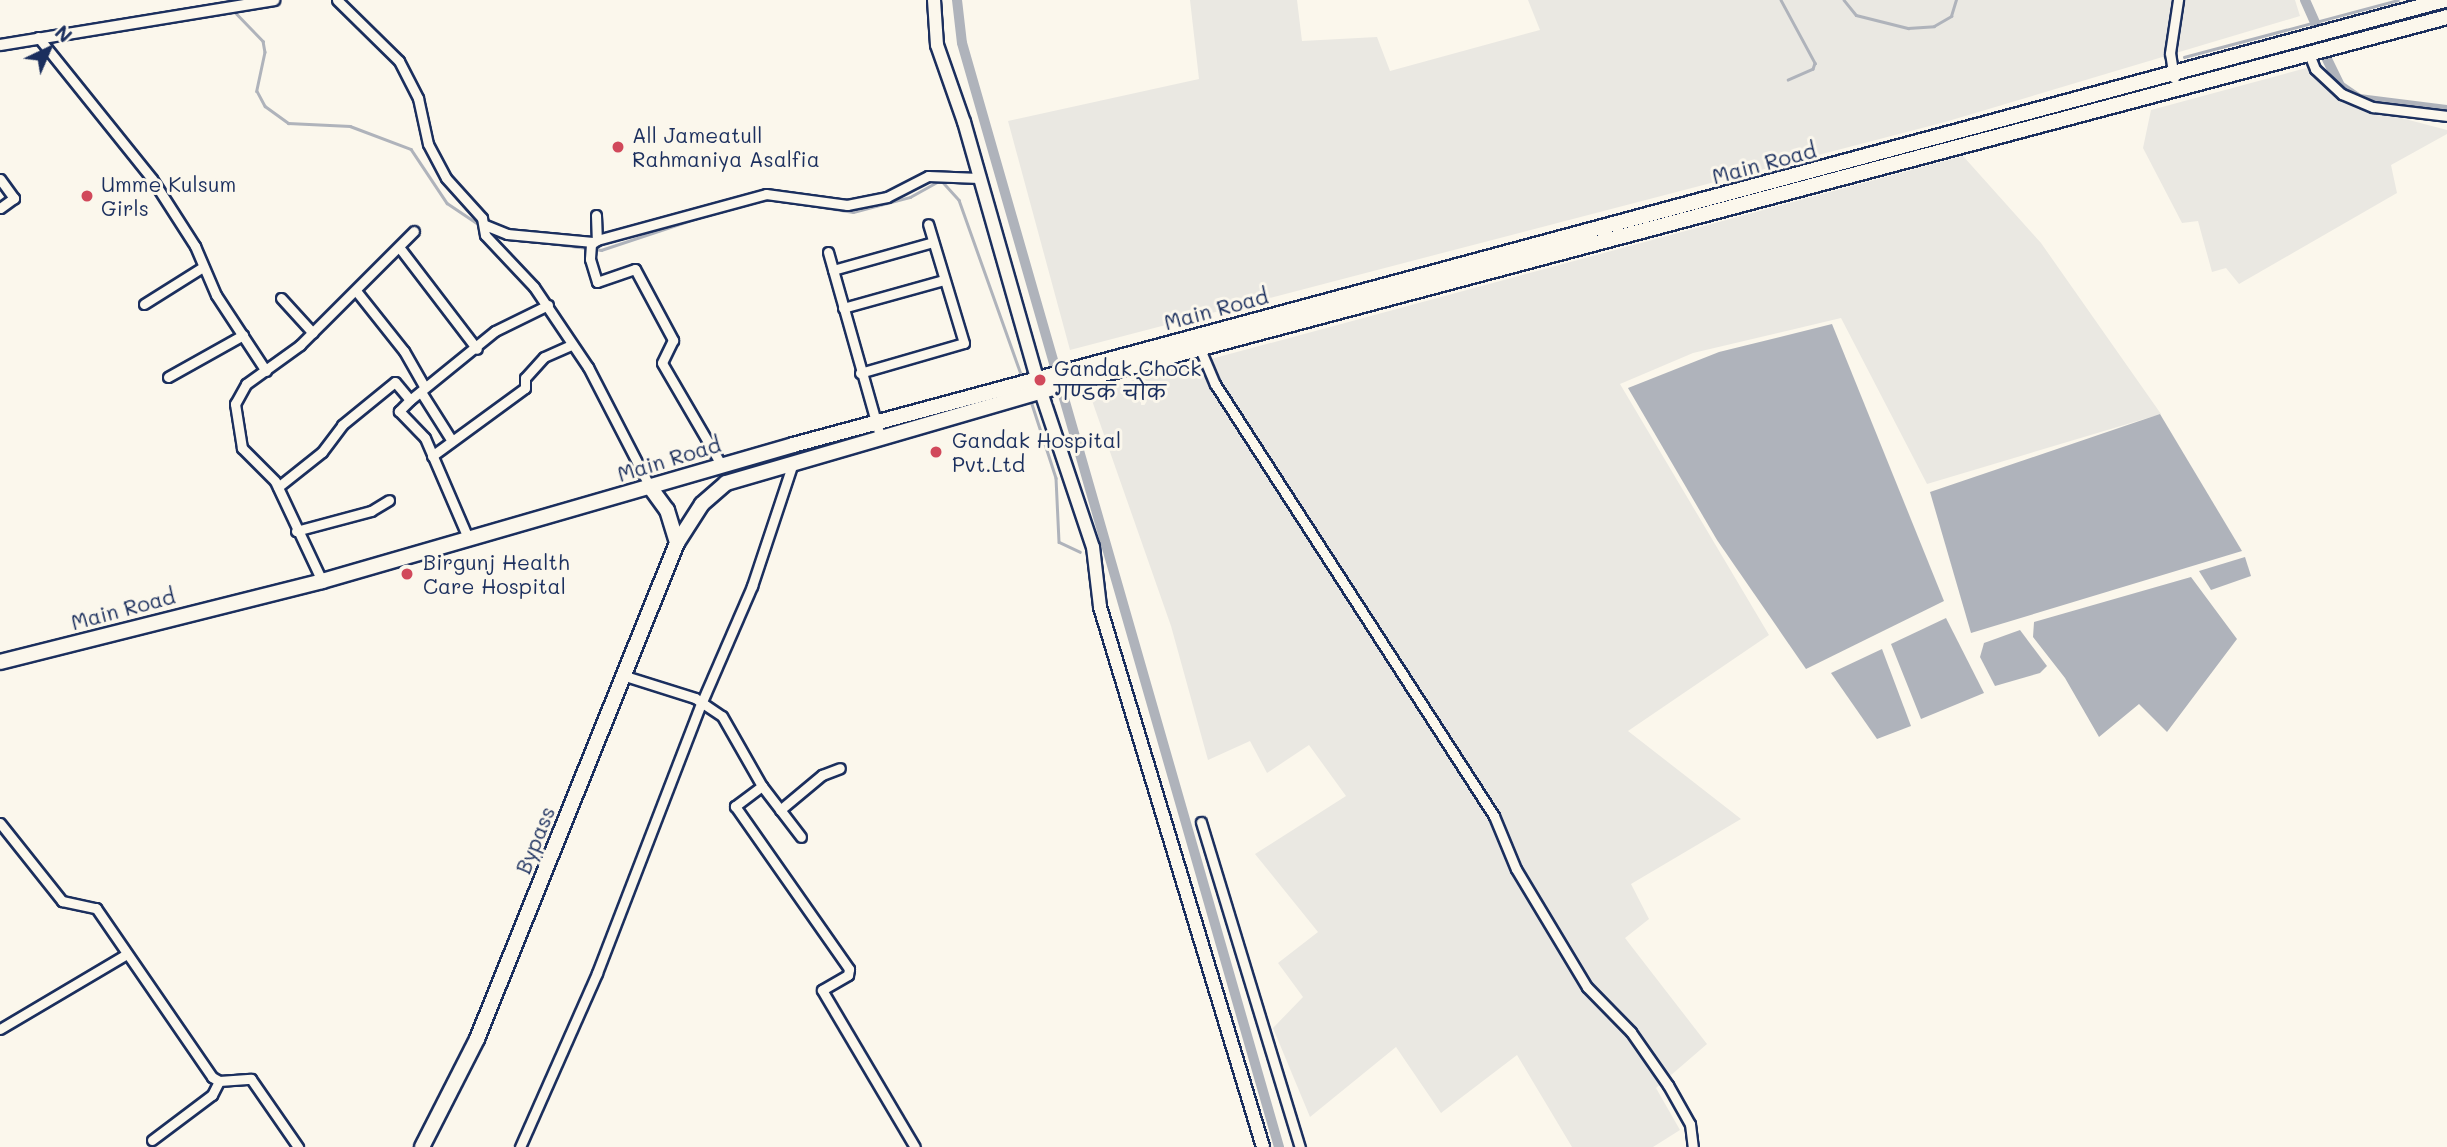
<!DOCTYPE html>
<html>
<head>
<meta charset="utf-8">
<style>
  body { margin:0 }
  #map { position:relative; width:2447px; height:1147px; overflow:hidden; background:#fbf7ec; font-family:Mali,"Playpen Sans Deva",sans-serif }
  div>[style] { position:absolute }
  [style*='--x'] { left:calc(var(--x)*1px); top:calc(var(--y)*1px); width:calc(var(--w)*1px); rotate:calc(var(--a)*1deg) }
  .built>* { inset:0; background:#eae8e2 }
  .water>* { inset:0; background:#afb3bb }
  .stream>* { height:2.5px; margin:-1.25px; padding:0 1.25px; transform-origin:1.25px; border-radius:1.25px; background:#afb3bb }
  .canal>* { height:10px; margin:-5px; padding:0 5px; transform-origin:5px; border-radius:5px; background:#afb3bb }
  .roads { filter:drop-shadow(2px 0 #1b2f5e) drop-shadow(-2px 0 #1b2f5e) drop-shadow(0 2px #1b2f5e) drop-shadow(0 -2px #1b2f5e) }
  .minor>* { height:9px; margin:-4.5px; padding:0 4.5px; transform-origin:4.5px; border-radius:4.5px; background:#fbf7ec }
  .tertiary>* { height:10px; margin:-5px; padding:0 5px; transform-origin:5px; border-radius:5px; background:#fbf7ec }
  .secondary>* { height:12px; margin:-6px; padding:0 6px; transform-origin:6px; border-radius:6px; background:#fbf7ec }
  .primary>* { height:14px; margin:-7px; padding:0 7px; transform-origin:7px; border-radius:7px; background:#fbf7ec }
  .dots>* { width:19px; height:19px; translate:-50% -50%; box-sizing:border-box; border:4px solid #fbf7ec; border-radius:50% }
  span { translate:-50% -50%; white-space:nowrap; text-align:center; line-height:1.15; -webkit-text-stroke:6px #fbf7ec; paint-order:stroke }
  .poi-label { font-size:21px; color:#1b2f5e }
  .left { translate:0 -50%; text-align:left }
  .street-label { font-size:21px; color:#1b2f5e }
  .north { position:absolute; left:14px; top:14px; width:70px; height:70px; -webkit-text-stroke:5px #fbf7ec; paint-order:stroke; rotate:44deg; font-size:19px; font-weight:700; line-height:28px; text-align:center; color:#1b2f5e }
  .north::after { content:''; display:block; margin:auto; width:24px; height:32px; background:#1b2f5e; clip-path:polygon(50% 0,100% 100%,50% 72%,0 100%) }
</style>
</head>
<body>
<div id="map">
  <div class="built">
    <i style="clip-path:polygon(1190px 0,1297px 0,1302px 41px,1377px 37px,1390px 71px,1540px 30px,1528px 0,2295px 0,2300px 16px,1945px 122px,1070px 350px,1008px 121px,1199px 79px)"></i>
    <i style="clip-path:polygon(2306px 68px,2326px 87px,2363px 108px,2447px 130px,2447px 134px,2391px 165px,2397px 193px,2239px 284px,2226px 268px,2212px 272px,2198px 221px,2182px 223px,2143px 148px,2151px 110px)"></i>
    <i style="clip-path:polygon(1963px 156px,2041px 243px,2161px 414px,1927px 484px,1841px 318px,1693px 353px,1620px 384px,1769px 635px,1628px 731px,1741px 819px,1631px 884px,1649px 919px,1625px 938px,1707px 1044px,1656px 1088px,1680px 1130px,1653px 1147px,1572px 1147px,1517px 1055px,1441px 1113px,1396px 1047px,1310px 1117px,1273px 1028px,1303px 997px,1278px 963px,1318px 932px,1255px 854px,1346px 796px,1309px 745px,1267px 773px,1250px 741px,1208px 760px,1171px 626px,1089px 392px)"></i>
  </div>
  <div class="water">
    <i style="clip-path:polygon(1832px 324px,1944px 601px,1806px 669px,1717px 540px,1628px 388px,1719px 352px)"></i>
    <i style="clip-path:polygon(2160px 414px,2242px 551px,1971px 633px,1930px 492px)"></i>
    <i style="clip-path:polygon(2245px 557px,2251px 576px,2211px 590px,2199px 571px)"></i>
    <i style="clip-path:polygon(2191px 577px,2237px 639px,2167px 732px,2139px 704px,2099px 737px,2065px 678px,2033px 637px,2034px 622px)"></i>
    <i style="clip-path:polygon(1946px 618px,1984px 693px,1921px 719px,1891px 644px)"></i>
    <i style="clip-path:polygon(2020px 630px,2047px 666px,2040px 673px,1995px 686px,1980px 657px,1984px 643px)"></i>
    <i style="clip-path:polygon(1882px 649px,1911px 726px,1877px 739px,1831px 673px)"></i>
  </div>
  <div class="stream">
    <i style="--x:1781;--y:0;--w:72;--a:61.6"></i>
    <i style="--x:1815;--y:63;--w:6;--a:108"></i>
    <i style="--x:1813;--y:69;--w:27;--a:156"></i>
    <i style="--x:1844;--y:0;--w:19;--a:51"></i>
    <i style="--x:1856;--y:15;--w:54;--a:14"></i>
    <i style="--x:1908;--y:28;--w:26;--a:-4"></i>
    <i style="--x:1934;--y:26;--w:20;--a:-30"></i>
    <i style="--x:1951;--y:16;--w:17;--a:-73"></i>
    <i style="--x:234;--y:11;--w:42;--a:46"></i>
    <i style="--x:263;--y:41;--w:11;--a:80"></i>
    <i style="--x:265;--y:52;--w:40;--a:102"></i>
    <i style="--x:257;--y:91;--w:17;--a:62"></i>
    <i style="--x:265;--y:106;--w:29;--a:36"></i>
    <i style="--x:288;--y:123;--w:62;--a:2.8"></i>
    <i style="--x:350;--y:126;--w:65;--a:20.7"></i>
    <i style="--x:411;--y:149;--w:65;--a:56.3"></i>
    <i style="--x:447;--y:203;--w:40;--a:34"></i>
    <i style="--x:2184;--y:57;--w:221;--a:-14.9"></i>
    <i style="--x:752;--y:202;--w:21;--a:-8"></i>
    <i style="--x:773;--y:199;--w:81;--a:9.2"></i>
    <i style="--x:853;--y:212;--w:59;--a:-14.7"></i>
    <i style="--x:910;--y:197;--w:35;--a:-29"></i>
    <i style="--x:941;--y:180;--w:27;--a:48"></i>
    <i style="--x:959;--y:200;--w:185;--a:70.4"></i>
    <i style="--x:519;--y:239;--w:83;--a:7.6"></i>
    <i style="--x:601;--y:250;--w:131;--a:-18.3"></i>
    <i style="--x:1031;--y:401;--w:81;--a:72"></i>
    <i style="--x:1056;--y:478;--w:64;--a:87.3"></i>
    <i style="--x:1059;--y:542;--w:23;--a:25"></i>
  </div>
  <div class="canal">
    <i style="--x:957;--y:0;--w:43;--a:83.4"></i>
    <i style="--x:962;--y:43;--w:1149;--a:73.98"></i>
    <i style="--x:2305;--y:0;--w:35;--a:66"></i>
    <i style="--x:2325;--y:55;--w:34;--a:64"></i>
    <i style="--x:2340;--y:86;--w:23;--a:34"></i>
    <i style="--x:2359;--y:99;--w:89;--a:7.1"></i>
  </div>
  <div class="roads">
    <div class="minor">
      <i style="--x:337;--y:0;--w:87;--a:44.5"></i>
      <i style="--x:399;--y:61;--w:42;--a:62.8"></i>
      <i style="--x:418;--y:98;--w:47;--a:77.7"></i>
      <i style="--x:428;--y:144;--w:38;--a:62"></i>
      <i style="--x:446;--y:178;--w:54;--a:48"></i>
      <i style="--x:482;--y:218;--w:17;--a:80"></i>
      <i style="--x:485;--y:235;--w:71;--a:46.7"></i>
      <i style="--x:534;--y:287;--w:97;--a:56"></i>
      <i style="--x:588;--y:367;--w:135;--a:62.7"></i>
      <i style="--x:38;--y:37;--w:182;--a:51.2"></i>
      <i style="--x:152;--y:179;--w:80;--a:57.3"></i>
      <i style="--x:195;--y:246;--w:53;--a:66.8"></i>
      <i style="--x:216;--y:295;--w:91;--a:56.7"></i>
      <i style="--x:2309;--y:54;--w:16;--a:68"></i>
      <i style="--x:2315;--y:69;--w:37;--a:43"></i>
      <i style="--x:2342;--y:94;--w:34;--a:23"></i>
      <i style="--x:2373;--y:107;--w:75;--a:6.9"></i>
      <i style="--x:2174;--y:78;--w:25;--a:-99"></i>
      <i style="--x:2170;--y:53;--w:54;--a:-81.4"></i>
      <i style="--x:0;--y:179;--w:24;--a:54"></i>
      <i style="--x:14;--y:198;--w:17;--a:144"></i>
      <i style="--x:596;--y:215;--w:25;--a:88"></i>
      <i style="--x:597;--y:240;--w:7;--a:146"></i>
      <i style="--x:591;--y:244;--w:15;--a:94"></i>
      <i style="--x:590;--y:259;--w:24;--a:73"></i>
      <i style="--x:597;--y:282;--w:40;--a:-18.9"></i>
      <i style="--x:635;--y:269;--w:81;--a:61.8"></i>
      <i style="--x:673;--y:340;--w:25;--a:116"></i>
      <i style="--x:662;--y:363;--w:119;--a:59.8"></i>
      <i style="--x:485;--y:225;--w:24;--a:22"></i>
      <i style="--x:507;--y:234;--w:86;--a:5.3"></i>
      <i style="--x:597;--y:240;--w:175;--a:-15.2"></i>
      <i style="--x:766;--y:194;--w:82;--a:7.7"></i>
      <i style="--x:847;--y:205;--w:41;--a:-11.3"></i>
      <i style="--x:887;--y:197;--w:46;--a:-27.1"></i>
      <i style="--x:928;--y:176;--w:51;--a:2.2"></i>
      <i style="--x:399;--y:247;--w:128;--a:52.6"></i>
      <i style="--x:828;--y:252;--w:194;--a:74.2"></i>
      <i style="--x:833;--y:270;--w:104;--a:-15.6"></i>
      <i style="--x:357;--y:292;--w:75;--a:51.5"></i>
      <i style="--x:404;--y:351;--w:40;--a:60.3"></i>
      <i style="--x:281;--y:298;--w:47;--a:47.6"></i>
      <i style="--x:144;--y:304;--w:70;--a:-32.1"></i>
      <i style="--x:843;--y:308;--w:105;--a:-15.5"></i>
      <i style="--x:1200;--y:349;--w:38;--a:67"></i>
      <i style="--x:1215;--y:384;--w:514;--a:57.14"></i>
      <i style="--x:1494;--y:816;--w:57;--a:67.5"></i>
      <i style="--x:1516;--y:869;--w:138;--a:59"></i>
      <i style="--x:1587;--y:987;--w:63;--a:45.6"></i>
      <i style="--x:1631;--y:1032;--w:65;--a:55.1"></i>
      <i style="--x:1668;--y:1085;--w:45;--a:60.6"></i>
      <i style="--x:1690;--y:1124;--w:23;--a:83"></i>
      <i style="--x:860;--y:373;--w:108;--a:-16.1"></i>
      <i style="--x:964;--y:343;--w:124;--a:-106.8"></i>
      <i style="--x:168;--y:377;--w:86;--a:-29.2"></i>
      <i style="--x:421;--y:392;--w:58;--a:57.7"></i>
      <i style="--x:410;--y:400;--w:16;--a:135"></i>
      <i style="--x:399;--y:411;--w:37;--a:46"></i>
      <i style="--x:425;--y:438;--w:111;--a:66.7"></i>
      <i style="--x:432;--y:456;--w:115;--a:-36.2"></i>
      <i style="--x:525;--y:388;--w:10;--a:-90"></i>
      <i style="--x:525;--y:378;--w:28;--a:-48"></i>
      <i style="--x:544;--y:357;--w:30;--a:-24"></i>
      <i style="--x:278;--y:487;--w:56;--a:-38.5"></i>
      <i style="--x:322;--y:452;--w:34;--a:-53"></i>
      <i style="--x:342;--y:425;--w:68;--a:-39.1"></i>
      <i style="--x:395;--y:382;--w:23;--a:50"></i>
      <i style="--x:410;--y:400;--w:109;--a:-39.1"></i>
      <i style="--x:495;--y:331;--w:59;--a:-26.1"></i>
      <i style="--x:296;--y:531;--w:78;--a:-14.9"></i>
      <i style="--x:371;--y:511;--w:21;--a:-31"></i>
      <i style="--x:322;--y:581;--w:110;--a:-115.2"></i>
      <i style="--x:275;--y:481;--w:47;--a:-135"></i>
      <i style="--x:242;--y:448;--w:45;--a:-99"></i>
      <i style="--x:235;--y:404;--w:23;--a:-61"></i>
      <i style="--x:246;--y:384;--w:67;--a:-35.8"></i>
      <i style="--x:300;--y:345;--w:161;--a:-45"></i>
      <i style="--x:622;--y:675;--w:77;--a:17.5"></i>
      <i style="--x:695;--y:698;--w:32;--a:34"></i>
      <i style="--x:722;--y:716;--w:81;--a:60.3"></i>
      <i style="--x:762;--y:786;--w:34;--a:143"></i>
      <i style="--x:735;--y:806;--w:199;--a:55"></i>
      <i style="--x:849;--y:969;--w:6;--a:99"></i>
      <i style="--x:848;--y:975;--w:30;--a:150"></i>
      <i style="--x:822;--y:990;--w:182;--a:59.4"></i>
      <i style="--x:762;--y:786;--w:64;--a:52.6"></i>
      <i style="--x:780;--y:810;--w:55;--a:-39.8"></i>
      <i style="--x:822;--y:775;--w:19;--a:-21"></i>
      <i style="--x:1201;--y:822;--w:340;--a:73.1"></i>
      <i style="--x:0;--y:823;--w:100;--a:51.5"></i>
      <i style="--x:62;--y:901;--w:35;--a:12"></i>
      <i style="--x:96;--y:908;--w:205;--a:55.5"></i>
      <i style="--x:212;--y:1077;--w:8;--a:30"></i>
      <i style="--x:219;--y:1081;--w:32;--a:-4"></i>
      <i style="--x:251;--y:1079;--w:83;--a:55.3"></i>
      <i style="--x:0;--y:1029;--w:147;--a:-30.6"></i>
      <i style="--x:152;--y:1140;--w:75;--a:-36.9"></i>
      <i style="--x:212;--y:1095;--w:16;--a:-63"></i>
      <i style="--x:520;--y:1147;--w:190;--a:-66.1"></i>
      <i style="--x:597;--y:973;--w:288;--a:-68.9"></i>
      <i style="--x:701;--y:704;--w:129;--a:-66.6"></i>
      <i style="--x:752;--y:586;--w:130;--a:-71.6"></i>
    </div>
    <div class="tertiary">
      <i style="--x:0;--y:45;--w:278;--a:-9.3"></i>
    </div>
    <div class="secondary">
      <i style="--x:934;--y:0;--w:45;--a:86.2"></i>
      <i style="--x:937;--y:45;--w:82;--a:70.7"></i>
      <i style="--x:964;--y:122;--w:281;--a:74.1"></i>
      <i style="--x:1041;--y:392;--w:163;--a:71.5"></i>
      <i style="--x:1093;--y:547;--w:60;--a:83.3"></i>
      <i style="--x:1100;--y:607;--w:564;--a:73.2"></i>
    </div>
    <div class="primary">
      <i style="--x:650;--y:487;--w:29;--a:54"></i>
      <i style="--x:667;--y:510;--w:34;--a:73"></i>
      <i style="--x:0;--y:662;--w:332;--a:-14.1"></i>
      <i style="--x:322;--y:581;--w:490;--a:-16.1"></i>
      <i style="--x:793;--y:445;--w:1711;--a:-15.08"></i>
      <i style="--x:422;--y:1147;--w:121;--a:-63"></i>
      <i style="--x:477;--y:1039;--w:535;--a:-68.04"></i>
      <i style="--x:677;--y:543;--w:46;--a:-57.3"></i>
      <i style="--x:702;--y:504;--w:32;--a:-41"></i>
      <i style="--x:726;--y:483;--w:354;--a:-16.2"></i>
      <i style="--x:1066;--y:384;--w:1429;--a:-14.88"></i>
    </div>
  </div>
  <div class="dots">
    <i style="left:618px;top:147px;background:#d1495b"></i>
    <i style="left:87px;top:196px;background:#d1495b"></i>
    <i style="left:1040px;top:380px;background:#d1495b"></i>
    <i style="left:936px;top:452px;background:#d1495b"></i>
    <i style="left:407px;top:574px;background:#d1495b"></i>
  </div>
  <div class="poi-label">
    <span class="left" style="left:632px;top:147px">All Jameatull<br>Rahmaniya Asalfia</span>
    <span class="left" style="left:101px;top:196px">Umme Kulsum<br>Girls</span>
    <span class="left" style="left:1054px;top:380px">Gandak Chock<br>गण्डक चोक</span>
    <span class="left" style="left:952px;top:452px">Gandak Hospital<br>Pvt.Ltd</span>
    <span class="left" style="left:423px;top:574px">Birgunj Health<br>Care Hospital</span>
  </div>
  <div class="street-label">
    <span style="left:1764px;top:163px;rotate:-15deg">Main Road</span>
    <span style="left:1216px;top:309px;rotate:-15deg">Main Road</span>
    <span style="left:669px;top:459px;rotate:-17deg">Main Road</span>
    <span style="left:123px;top:609px;rotate:-15deg">Main Road</span>
    <span style="left:535px;top:840px;rotate:-68deg">Bypass</span>
  </div>
  <div class="north">N</div>
</div>
</body>
</html>
